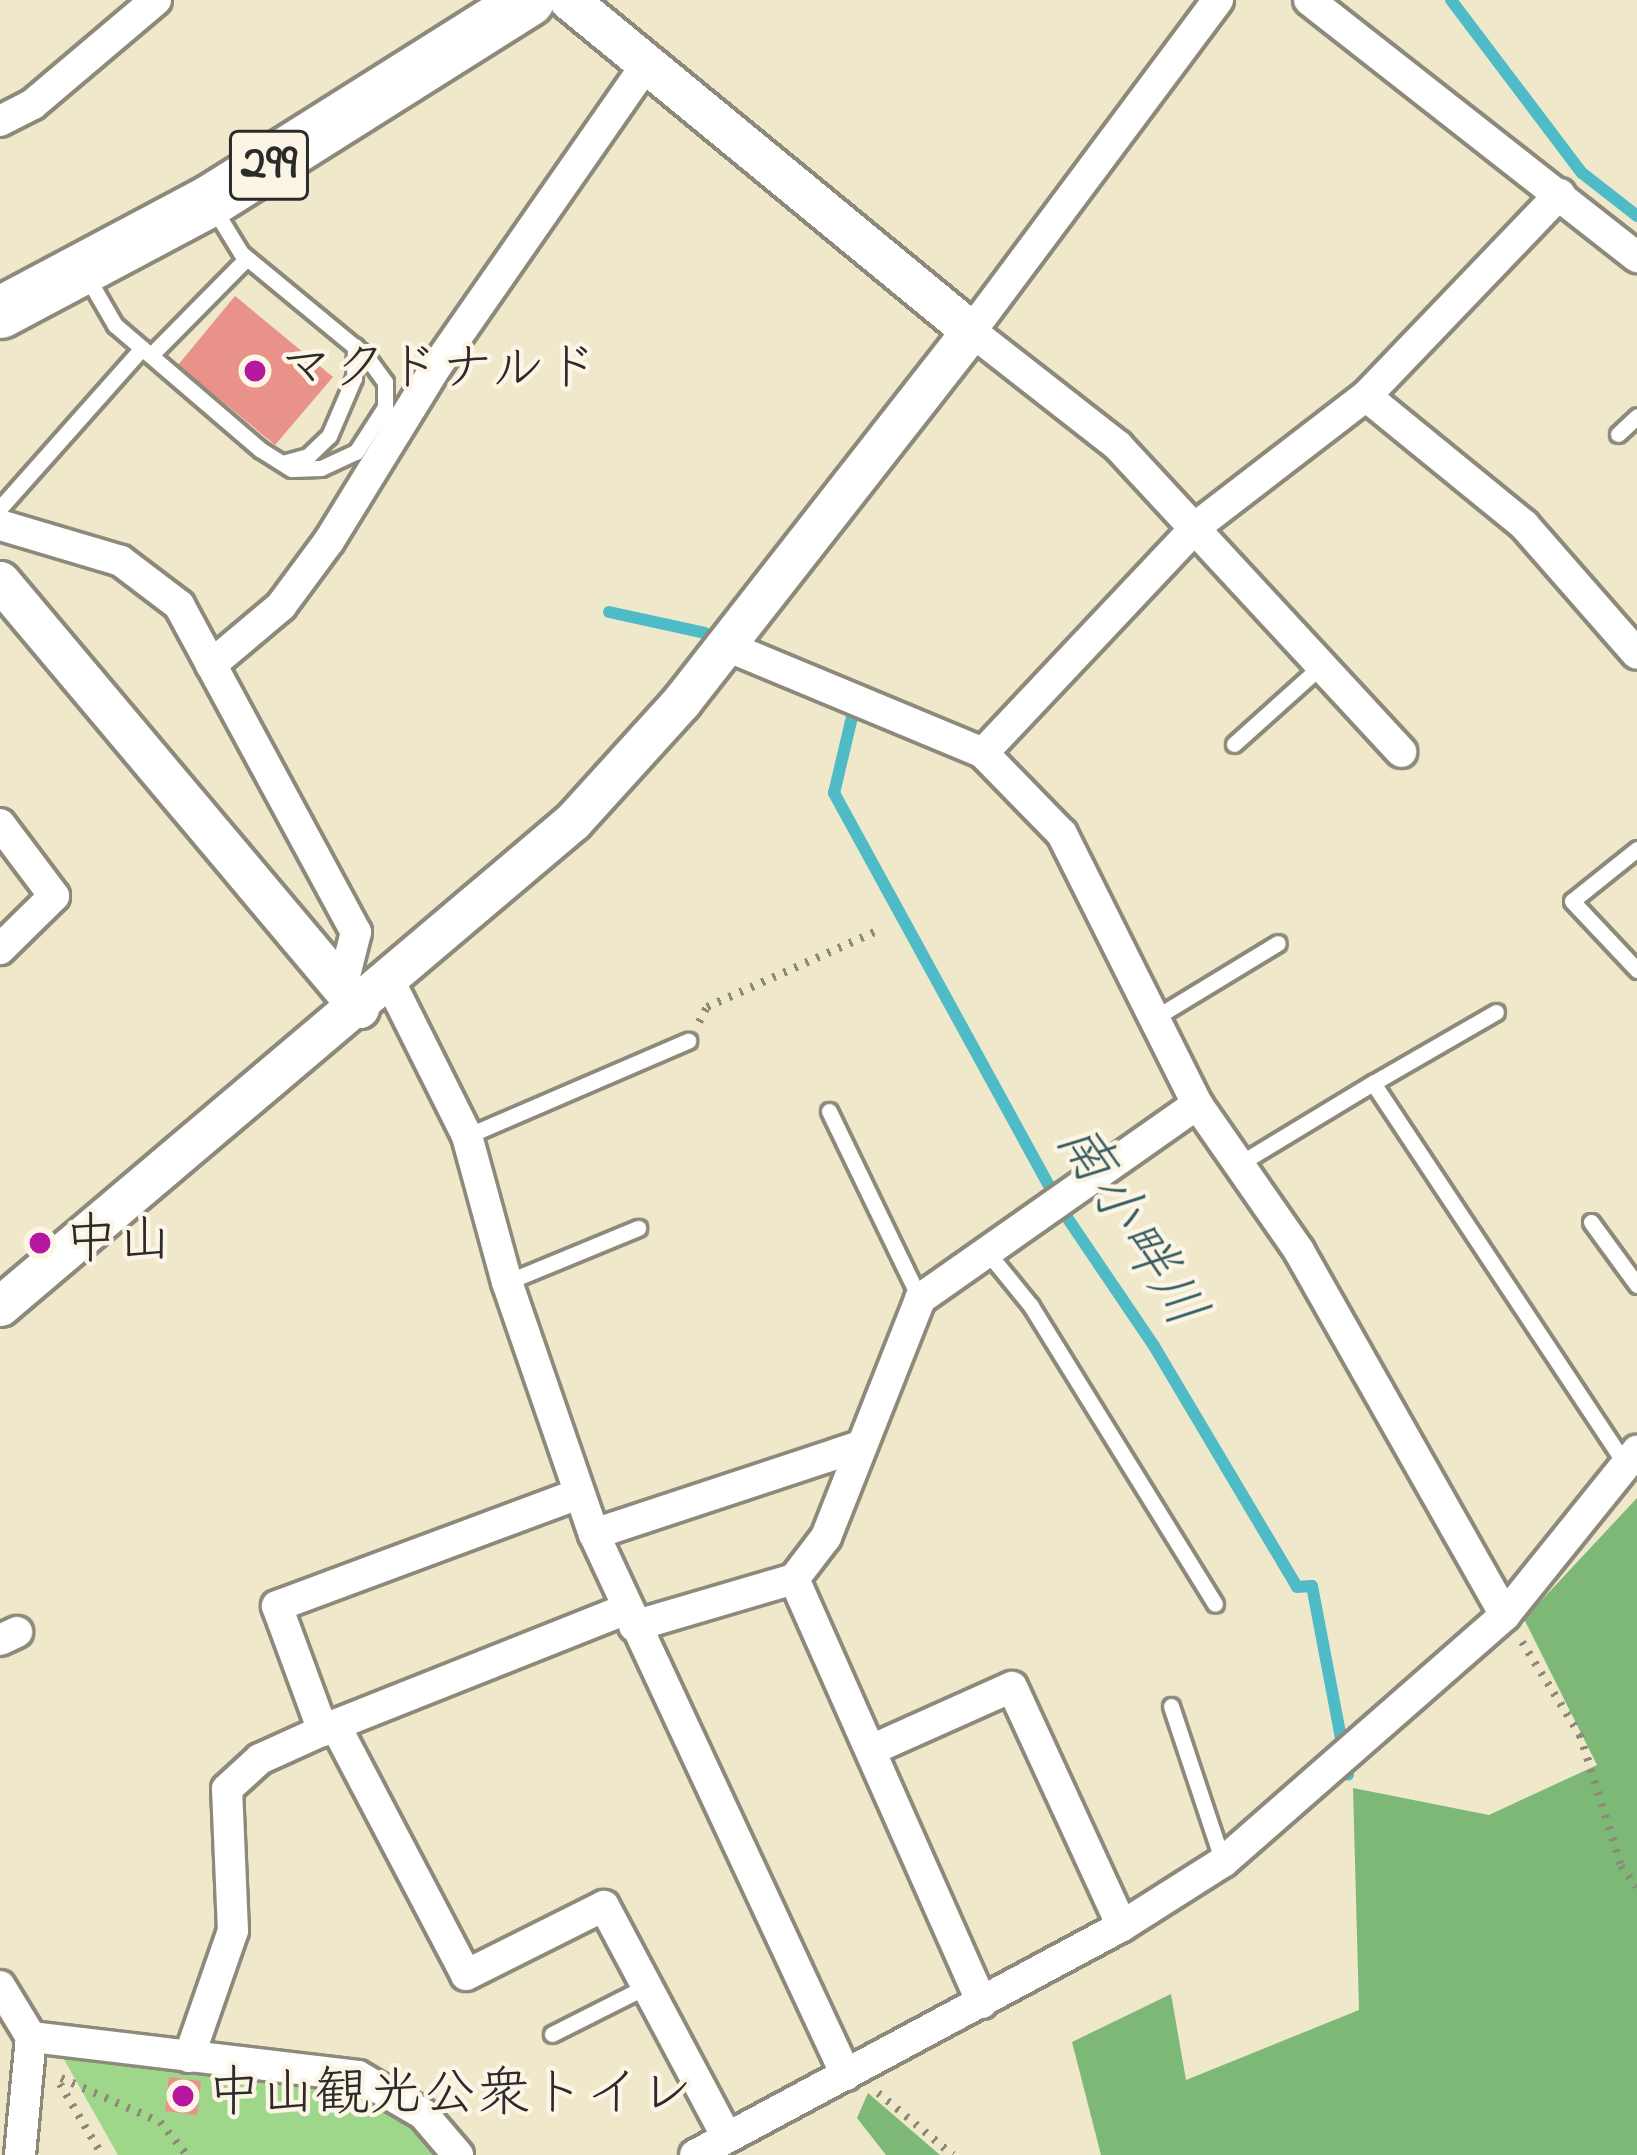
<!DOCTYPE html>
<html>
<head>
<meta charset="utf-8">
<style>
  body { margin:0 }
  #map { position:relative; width:1637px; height:2155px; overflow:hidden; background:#efe8cb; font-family:"Indie Flower","Klee One",sans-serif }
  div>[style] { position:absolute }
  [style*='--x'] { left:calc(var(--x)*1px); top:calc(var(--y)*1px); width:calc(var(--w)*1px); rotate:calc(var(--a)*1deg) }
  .green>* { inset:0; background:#9ed78a }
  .forest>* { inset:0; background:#7eb876 }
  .stream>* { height:12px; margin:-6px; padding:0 6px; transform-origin:6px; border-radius:6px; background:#4ebbc7 }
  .building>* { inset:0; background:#e9928a }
  .path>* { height:8px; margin-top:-4px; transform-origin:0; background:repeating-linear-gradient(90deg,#8d8a7b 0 3px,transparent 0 12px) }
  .roads { filter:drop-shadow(3px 0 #8d8a7b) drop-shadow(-3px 0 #8d8a7b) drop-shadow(0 3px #8d8a7b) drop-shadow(0 -3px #8d8a7b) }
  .service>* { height:15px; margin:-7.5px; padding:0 7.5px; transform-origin:7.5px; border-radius:7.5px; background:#fff }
  .minor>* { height:30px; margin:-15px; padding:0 15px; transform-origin:15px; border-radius:15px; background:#fff }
  .tertiary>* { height:39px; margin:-19.5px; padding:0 19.5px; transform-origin:19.5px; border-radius:19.5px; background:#fff }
  .trunk>* { height:51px; margin:-25.5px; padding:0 25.5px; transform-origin:25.5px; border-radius:25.5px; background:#fff }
  .dots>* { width:33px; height:33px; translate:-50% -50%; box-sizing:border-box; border:6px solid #fcf5e5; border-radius:50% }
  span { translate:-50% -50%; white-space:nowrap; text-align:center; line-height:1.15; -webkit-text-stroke:9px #fcf5e5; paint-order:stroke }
  .shield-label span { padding:3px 9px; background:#fcf5e5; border:3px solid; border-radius:9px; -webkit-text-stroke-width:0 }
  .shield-label { font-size:51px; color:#2b2b2b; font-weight:700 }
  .poi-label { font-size:54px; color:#2b2b2b }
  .left { translate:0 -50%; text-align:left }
  .water-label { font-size:57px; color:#375d62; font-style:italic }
</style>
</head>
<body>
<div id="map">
  <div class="green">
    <i style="clip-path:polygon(61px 2054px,354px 2088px,408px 2123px,436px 2155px,118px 2155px)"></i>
  </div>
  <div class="forest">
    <i style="clip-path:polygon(1637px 1498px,1637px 2155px,1101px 2155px,1072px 2042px,1171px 1994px,1186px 2080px,1359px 2010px,1353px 1788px,1489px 1815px,1597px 1765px,1524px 1619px)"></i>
    <i style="clip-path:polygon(868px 2093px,940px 2155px,886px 2155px,857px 2118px)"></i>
  </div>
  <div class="stream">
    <i style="--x:1451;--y:0;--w:217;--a:52.9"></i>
    <i style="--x:1582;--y:173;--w:70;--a:38"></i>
    <i style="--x:609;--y:612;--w:98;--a:12.3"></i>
    <i style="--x:852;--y:717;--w:78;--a:103.3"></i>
    <i style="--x:834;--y:793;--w:475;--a:61.3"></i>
    <i style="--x:1062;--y:1210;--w:164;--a:55.9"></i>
    <i style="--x:1154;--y:1346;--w:280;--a:59.3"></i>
    <i style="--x:1297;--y:1587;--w:15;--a:-4"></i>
    <i style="--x:1312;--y:1586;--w:192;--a:79.2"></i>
  </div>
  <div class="building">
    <i style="clip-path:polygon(235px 296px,333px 377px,275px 445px,178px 365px)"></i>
    <i style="clip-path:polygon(169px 2077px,201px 2081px,197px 2115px,165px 2111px)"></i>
  </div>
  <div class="path">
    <i style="--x:699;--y:1022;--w:17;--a:-62"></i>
    <i style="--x:707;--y:1007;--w:191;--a:-24.1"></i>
    <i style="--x:1522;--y:1642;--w:110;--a:58.1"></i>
    <i style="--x:1580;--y:1735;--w:137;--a:72.6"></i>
    <i style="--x:1621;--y:1866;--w:26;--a:53"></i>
    <i style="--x:61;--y:2078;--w:108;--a:24"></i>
    <i style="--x:160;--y:2122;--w:43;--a:50.7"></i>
    <i style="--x:60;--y:2084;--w:82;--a:59.4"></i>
    <i style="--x:878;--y:2093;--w:97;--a:39.6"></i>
  </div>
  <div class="roads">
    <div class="service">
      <i style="--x:86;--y:275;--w:58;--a:59.9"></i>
      <i style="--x:115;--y:325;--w:192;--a:40.6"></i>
      <i style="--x:261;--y:450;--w:36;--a:32"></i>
      <i style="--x:292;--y:469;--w:29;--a:-2"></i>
      <i style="--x:321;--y:468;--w:38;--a:-25"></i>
      <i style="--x:356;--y:452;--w:54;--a:-57.2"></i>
      <i style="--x:385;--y:407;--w:25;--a:-90"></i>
      <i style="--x:385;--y:382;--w:32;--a:-126"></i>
      <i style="--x:366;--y:356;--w:162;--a:-140.5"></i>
      <i style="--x:241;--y:253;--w:52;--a:-121.5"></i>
      <i style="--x:151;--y:355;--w:136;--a:-45.3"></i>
      <i style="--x:1618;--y:434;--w:26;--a:-43"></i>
      <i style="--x:286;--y:462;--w:23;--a:-15"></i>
      <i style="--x:308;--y:456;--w:29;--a:-44"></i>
      <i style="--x:329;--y:436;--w:63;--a:-66.7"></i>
      <i style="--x:354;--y:378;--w:32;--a:-88"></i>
      <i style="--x:0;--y:508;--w:214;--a:-48.4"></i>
      <i style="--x:1234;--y:744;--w:117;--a:-41.9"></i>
      <i style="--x:1637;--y:849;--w:83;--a:141.3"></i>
      <i style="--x:1572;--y:901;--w:95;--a:46.7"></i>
      <i style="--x:1153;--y:1019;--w:146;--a:-31.3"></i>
      <i style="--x:1373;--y:1083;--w:142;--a:-30"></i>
      <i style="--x:829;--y:1111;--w:209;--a:64.2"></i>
      <i style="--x:467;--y:1136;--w:241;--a:-23.3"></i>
      <i style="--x:1239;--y:1164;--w:157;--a:-31.2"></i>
      <i style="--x:1373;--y:1083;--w:458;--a:56.5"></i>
      <i style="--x:1591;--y:1222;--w:78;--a:53.9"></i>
      <i style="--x:988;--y:1253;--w:68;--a:50.9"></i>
      <i style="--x:1031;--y:1306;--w:350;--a:58.3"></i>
      <i style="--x:507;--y:1282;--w:142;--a:-22.4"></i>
      <i style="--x:1171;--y:1706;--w:164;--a:71.6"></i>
      <i style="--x:552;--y:2034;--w:109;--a:-26.8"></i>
    </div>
    <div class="minor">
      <i style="--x:1218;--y:0;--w:413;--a:126.7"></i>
      <i style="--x:971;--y:331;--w:187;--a:38"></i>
      <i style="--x:1118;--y:446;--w:417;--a:47.2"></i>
      <i style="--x:1309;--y:0;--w:417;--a:38.1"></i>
      <i style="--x:0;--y:121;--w:37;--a:-27"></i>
      <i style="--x:33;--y:104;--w:161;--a:-40.2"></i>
      <i style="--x:1366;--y:396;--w:204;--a:39.2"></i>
      <i style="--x:1524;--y:525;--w:171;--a:48.8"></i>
      <i style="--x:0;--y:525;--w:126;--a:16.6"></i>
      <i style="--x:121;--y:561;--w:73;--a:37.2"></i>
      <i style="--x:179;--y:605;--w:372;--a:61.6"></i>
      <i style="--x:356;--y:932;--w:57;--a:104.3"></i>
      <i style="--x:724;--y:645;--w:281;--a:22.6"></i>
      <i style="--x:983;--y:753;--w:113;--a:45.7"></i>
      <i style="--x:1062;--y:834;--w:302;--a:63.4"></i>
      <i style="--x:1197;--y:1104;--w:179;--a:55.2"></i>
      <i style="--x:1299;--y:1251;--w:418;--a:60.5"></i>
      <i style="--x:211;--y:665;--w:92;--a:-40.1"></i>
      <i style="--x:281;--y:606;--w:81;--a:-53.6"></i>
      <i style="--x:329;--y:541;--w:204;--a:-58.4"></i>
      <i style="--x:436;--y:367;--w:368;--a:-55.2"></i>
      <i style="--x:983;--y:753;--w:312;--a:-46.7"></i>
      <i style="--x:1197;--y:526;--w:213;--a:-37.6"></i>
      <i style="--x:1366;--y:396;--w:280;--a:-46.2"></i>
      <i style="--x:0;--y:824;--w:90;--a:53.1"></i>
      <i style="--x:54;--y:896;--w:76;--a:135.5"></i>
      <i style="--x:390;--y:982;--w:172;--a:63.4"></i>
      <i style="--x:467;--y:1136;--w:151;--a:74.7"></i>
      <i style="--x:507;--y:1282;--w:267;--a:71"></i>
      <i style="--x:594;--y:1534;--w:597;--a:65.02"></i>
      <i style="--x:594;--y:1534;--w:277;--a:-18.3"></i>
      <i style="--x:634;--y:1626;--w:167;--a:-16.4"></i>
      <i style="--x:0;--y:1640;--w:19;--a:-25"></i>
      <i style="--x:335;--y:1725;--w:282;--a:62.3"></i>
      <i style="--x:466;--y:1975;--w:154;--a:-26.6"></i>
      <i style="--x:604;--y:1906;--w:262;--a:62"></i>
      <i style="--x:323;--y:1731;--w:133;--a:-110.2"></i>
      <i style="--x:277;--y:1606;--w:321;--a:-20.4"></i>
      <i style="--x:871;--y:1750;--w:154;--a:-24.1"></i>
      <i style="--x:1012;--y:1687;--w:263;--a:65.3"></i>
      <i style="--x:0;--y:1986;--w:60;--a:58.7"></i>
      <i style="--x:31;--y:2037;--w:329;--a:6.8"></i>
      <i style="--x:358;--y:2076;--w:75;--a:30.3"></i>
      <i style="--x:423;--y:2114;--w:54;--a:49.5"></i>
      <i style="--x:982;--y:2003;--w:464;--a:-113.9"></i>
      <i style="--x:794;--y:1579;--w:53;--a:-52.7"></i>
      <i style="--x:826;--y:1537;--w:256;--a:-68.4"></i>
      <i style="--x:920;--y:1299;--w:339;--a:-35.1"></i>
      <i style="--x:189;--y:2057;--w:133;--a:-70.8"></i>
      <i style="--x:233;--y:1931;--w:142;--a:-92.4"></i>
      <i style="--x:227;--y:1789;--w:45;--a:-42.3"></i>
      <i style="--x:260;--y:1759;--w:82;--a:-24.4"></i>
      <i style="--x:335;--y:1725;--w:313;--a:-21.7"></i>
      <i style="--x:20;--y:2155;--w:119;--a:-84.7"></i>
      <i style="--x:695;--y:2155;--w:485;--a:-28.2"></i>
      <i style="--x:1122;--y:1926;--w:120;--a:-32.4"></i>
      <i style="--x:1223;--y:1862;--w:375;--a:-41.2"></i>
      <i style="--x:1505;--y:1615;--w:211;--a:-51.2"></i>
    </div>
    <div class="tertiary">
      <i style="--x:0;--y:581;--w:558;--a:49.94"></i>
      <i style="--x:0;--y:1306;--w:751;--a:-40.25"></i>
      <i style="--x:573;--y:821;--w:161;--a:-47.8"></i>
      <i style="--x:681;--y:702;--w:471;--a:-52"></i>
      <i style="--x:971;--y:331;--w:521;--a:-140.53"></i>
    </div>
    <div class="trunk">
      <i style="--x:0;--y:312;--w:237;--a:-28"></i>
      <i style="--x:209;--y:201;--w:377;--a:-32.2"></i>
    </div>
  </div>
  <div class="dots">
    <i style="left:255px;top:371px;background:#b5179e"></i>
    <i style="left:40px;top:1243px;background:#b5179e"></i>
    <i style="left:183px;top:2096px;background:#b5179e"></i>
  </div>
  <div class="shield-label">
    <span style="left:269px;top:165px">299</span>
  </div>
  <div class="poi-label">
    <span class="left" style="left:279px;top:371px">マクドナルド</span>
    <span class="left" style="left:64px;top:1243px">中山</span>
    <span class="left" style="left:207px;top:2096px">中山観光公衆トイレ</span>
  </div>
  <div class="water-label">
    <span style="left:1128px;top:1227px;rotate:58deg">南小畔川</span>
  </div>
</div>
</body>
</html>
